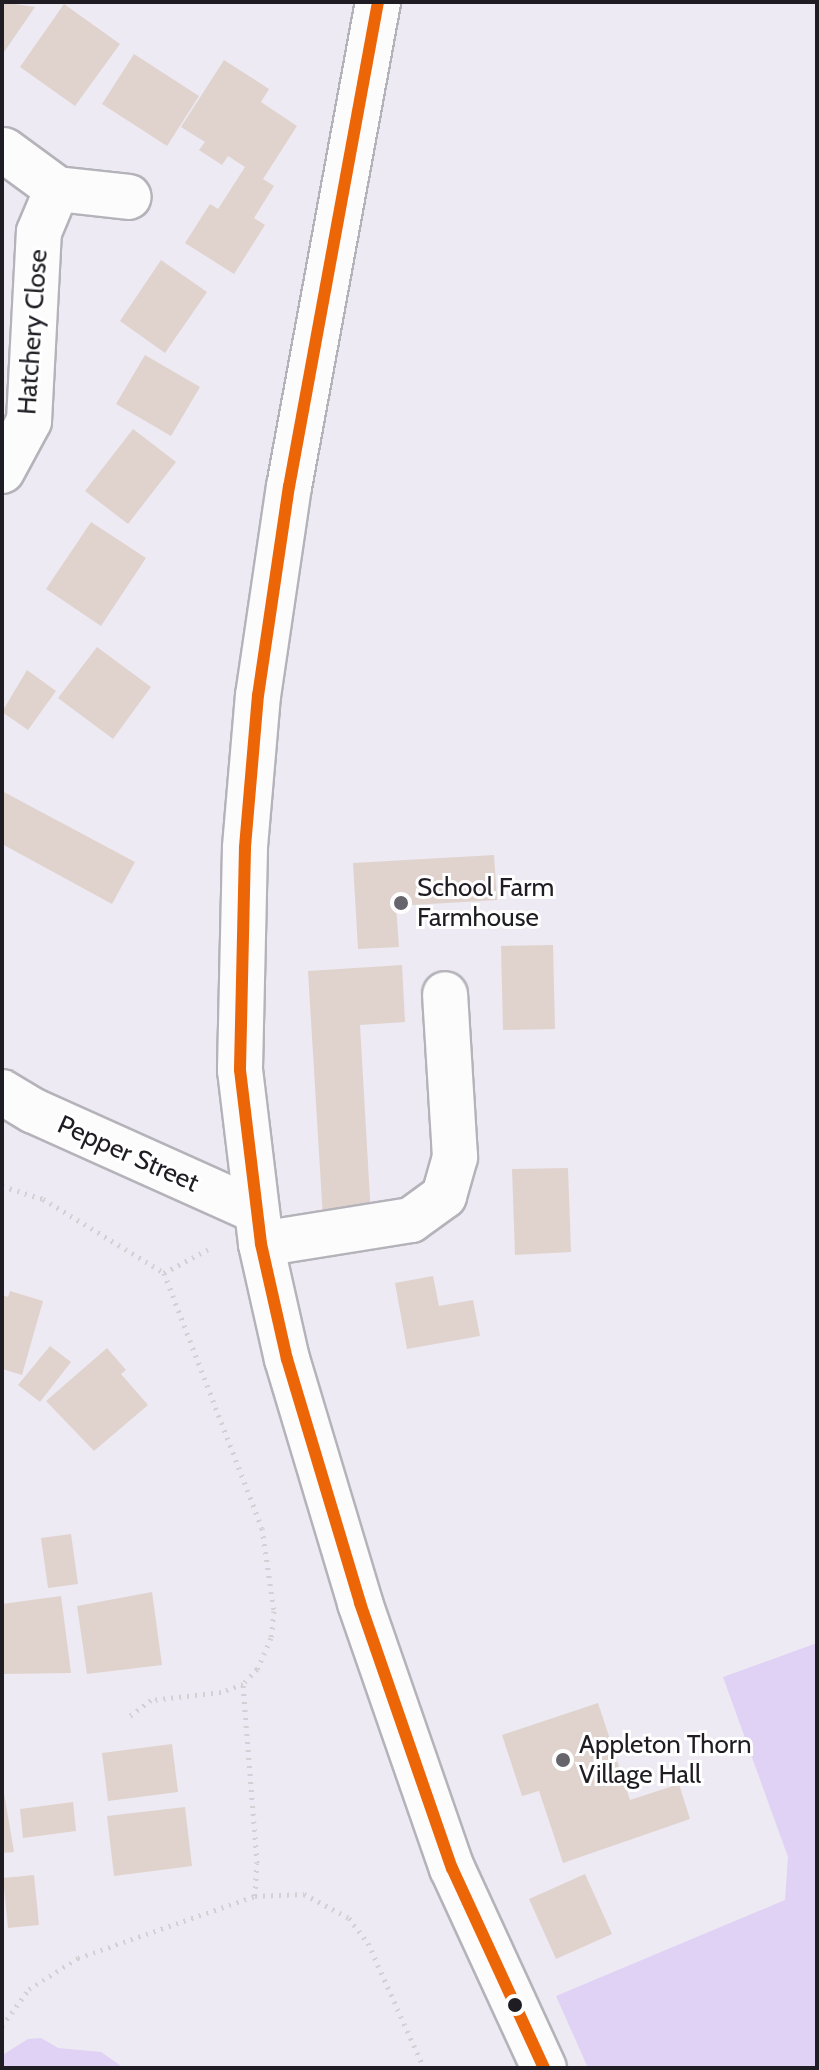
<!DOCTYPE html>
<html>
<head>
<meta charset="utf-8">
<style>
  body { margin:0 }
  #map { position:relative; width:819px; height:2070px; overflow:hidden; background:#edeaf3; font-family:Cabin,sans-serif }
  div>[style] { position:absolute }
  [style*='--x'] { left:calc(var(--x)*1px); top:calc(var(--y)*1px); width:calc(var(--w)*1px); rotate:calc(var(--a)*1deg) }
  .green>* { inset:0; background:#dfd2f4 }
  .building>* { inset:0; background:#e0d3cd }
  .path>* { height:5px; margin-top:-2.5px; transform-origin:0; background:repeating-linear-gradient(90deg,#d2d1d4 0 2px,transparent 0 8px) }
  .roads { filter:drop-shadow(2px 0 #b5b3ba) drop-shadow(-2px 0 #b5b3ba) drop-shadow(0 2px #b5b3ba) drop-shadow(0 -2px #b5b3ba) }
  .minor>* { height:44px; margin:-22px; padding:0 22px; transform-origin:22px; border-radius:22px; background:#fcfcfd }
  .major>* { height:44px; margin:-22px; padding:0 22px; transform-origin:22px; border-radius:22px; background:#fcfcfd }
  .bus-1>* { height:12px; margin:-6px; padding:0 6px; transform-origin:6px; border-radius:6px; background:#ec6608 }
  .dots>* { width:22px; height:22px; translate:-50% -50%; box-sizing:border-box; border:4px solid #fff; border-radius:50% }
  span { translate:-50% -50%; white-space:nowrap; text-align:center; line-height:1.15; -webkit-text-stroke:6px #fff; paint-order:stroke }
  .street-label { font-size:26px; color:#1f1d23 }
  .poi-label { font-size:26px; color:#1f1d23 }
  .left { translate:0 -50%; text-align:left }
  .frame { position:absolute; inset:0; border:4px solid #1f1d23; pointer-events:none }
</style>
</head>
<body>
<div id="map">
  <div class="green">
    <i style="clip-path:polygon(817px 1643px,817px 2068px,588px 2068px,556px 1996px,785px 1900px,788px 1857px,723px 1677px)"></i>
    <i style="clip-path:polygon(41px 2038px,58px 2048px,101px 2052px,124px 2068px,3px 2068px,4px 2054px,28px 2039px)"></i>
  </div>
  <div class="building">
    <i style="clip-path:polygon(2px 2px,35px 7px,2px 55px)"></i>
    <i style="clip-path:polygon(64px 4px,120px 44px,75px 106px,20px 67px)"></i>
    <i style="clip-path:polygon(134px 54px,199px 96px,167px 146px,102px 104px)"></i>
    <i style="clip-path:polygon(224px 60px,269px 89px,261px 102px,297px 126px,263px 179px,274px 186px,254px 218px,265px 225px,234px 274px,185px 243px,210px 204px,218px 209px,245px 167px,228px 156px,222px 165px,199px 150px,205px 142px,181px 127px)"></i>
    <i style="clip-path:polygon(161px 260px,207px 292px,165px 353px,120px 321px)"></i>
    <i style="clip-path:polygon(145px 355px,200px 387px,171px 436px,116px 404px)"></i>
    <i style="clip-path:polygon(133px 429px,176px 462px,128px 524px,85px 491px)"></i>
    <i style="clip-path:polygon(91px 522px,146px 558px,101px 626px,46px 589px)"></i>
    <i style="clip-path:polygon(97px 647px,151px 687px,113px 739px,58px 698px)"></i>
    <i style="clip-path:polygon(27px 670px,56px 691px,28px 730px,2px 712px)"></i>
    <i style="clip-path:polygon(2px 791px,135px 862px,112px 904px,2px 844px)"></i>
    <i style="clip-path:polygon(494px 855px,497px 900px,396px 906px,399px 947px,358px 949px,353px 863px)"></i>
    <i style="clip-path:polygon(553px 945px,555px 1029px,503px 1030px,501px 946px)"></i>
    <i style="clip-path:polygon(402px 965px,405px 1022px,360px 1025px,371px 1216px,323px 1219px,308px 971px)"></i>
    <i style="clip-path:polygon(568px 1168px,571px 1252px,515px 1255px,512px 1169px)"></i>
    <i style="clip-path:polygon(433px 1276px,439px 1306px,473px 1300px,480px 1336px,407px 1349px,395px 1283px)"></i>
    <i style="clip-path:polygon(10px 1291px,43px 1301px,22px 1375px,2px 1369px,2px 1295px,8px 1297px)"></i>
    <i style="clip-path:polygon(50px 1346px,71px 1362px,40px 1402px,18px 1385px)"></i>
    <i style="clip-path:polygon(107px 1348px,126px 1370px,121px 1374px,148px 1405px,94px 1451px,46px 1401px)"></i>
    <i style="clip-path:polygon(71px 1534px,78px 1584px,48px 1588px,41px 1538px)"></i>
    <i style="clip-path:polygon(152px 1592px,162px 1665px,87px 1674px,77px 1606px)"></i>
    <i style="clip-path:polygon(61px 1596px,71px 1673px,2px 1674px,2px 1604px)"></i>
    <i style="clip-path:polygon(598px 1703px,630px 1800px,679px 1784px,690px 1819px,563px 1863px,539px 1791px,522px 1796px,502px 1735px)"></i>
    <i style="clip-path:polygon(172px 1744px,178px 1792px,108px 1801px,102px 1753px)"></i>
    <i style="clip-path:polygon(2px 1781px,14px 1852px,2px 1853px)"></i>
    <i style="clip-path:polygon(73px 1802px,76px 1831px,23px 1838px,20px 1809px)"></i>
    <i style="clip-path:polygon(185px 1807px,192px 1866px,114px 1876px,107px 1816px)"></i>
    <i style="clip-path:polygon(585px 1874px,612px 1934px,556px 1959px,529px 1899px)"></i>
    <i style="clip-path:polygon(34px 1875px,39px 1925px,8px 1928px,3px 1878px)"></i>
  </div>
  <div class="path">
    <i style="--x:2;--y:1186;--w:43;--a:17.6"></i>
    <i style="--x:43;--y:1199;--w:142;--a:31.4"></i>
    <i style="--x:164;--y:1273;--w:273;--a:69"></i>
    <i style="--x:262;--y:1528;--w:84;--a:81.8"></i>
    <i style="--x:274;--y:1611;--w:27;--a:96"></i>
    <i style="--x:271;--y:1638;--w:34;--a:114"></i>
    <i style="--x:257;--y:1669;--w:21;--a:133"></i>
    <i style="--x:243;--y:1684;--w:23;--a:160"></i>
    <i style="--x:221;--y:1692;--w:70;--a:173.5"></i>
    <i style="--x:151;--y:1700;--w:31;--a:143"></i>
    <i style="--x:164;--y:1273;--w:55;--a:-28.4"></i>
    <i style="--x:255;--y:1896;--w:49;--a:-2.3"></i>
    <i style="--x:304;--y:1894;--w:51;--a:28.1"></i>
    <i style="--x:349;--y:1918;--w:31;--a:53"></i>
    <i style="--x:368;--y:1943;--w:137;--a:65.9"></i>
    <i style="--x:2;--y:2026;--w:46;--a:-53.9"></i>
    <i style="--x:29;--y:1989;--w:58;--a:-32.3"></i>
    <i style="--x:78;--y:1958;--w:188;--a:-19.3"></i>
    <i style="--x:255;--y:1896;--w:33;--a:-87"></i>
    <i style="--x:257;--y:1863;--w:180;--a:-94.5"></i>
  </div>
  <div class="roads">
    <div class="minor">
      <i style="--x:4;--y:150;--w:66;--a:36.3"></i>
      <i style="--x:57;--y:189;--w:72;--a:6.3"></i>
      <i style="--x:2;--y:471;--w:57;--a:-61.6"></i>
      <i style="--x:29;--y:421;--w:189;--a:-87"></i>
      <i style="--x:39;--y:232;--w:47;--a:-67.3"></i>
      <i style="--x:2;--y:1092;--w:37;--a:31"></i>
      <i style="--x:34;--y:1111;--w:244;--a:24.2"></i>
      <i style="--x:261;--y:1244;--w:152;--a:-9.1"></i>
      <i style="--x:411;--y:1220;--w:41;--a:-36"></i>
      <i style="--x:444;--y:1196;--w:41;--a:-74.2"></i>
      <i style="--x:455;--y:1157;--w:163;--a:-93.5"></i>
    </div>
    <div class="major">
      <i style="--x:378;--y:2;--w:492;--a:100.4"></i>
      <i style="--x:289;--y:486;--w:211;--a:98.4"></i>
      <i style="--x:258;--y:695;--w:154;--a:94.9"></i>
      <i style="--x:245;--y:848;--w:222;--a:91.3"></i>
      <i style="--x:240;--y:1070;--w:175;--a:83.1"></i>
      <i style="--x:261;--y:1244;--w:118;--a:77.3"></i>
      <i style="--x:287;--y:1359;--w:255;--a:73.3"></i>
      <i style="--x:360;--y:1603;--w:281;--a:70.9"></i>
      <i style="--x:452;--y:1868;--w:220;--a:65.3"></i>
    </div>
  </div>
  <div class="bus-1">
    <i style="--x:378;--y:2;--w:492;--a:100.4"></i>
    <i style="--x:289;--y:486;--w:211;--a:98.4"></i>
    <i style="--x:258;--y:695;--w:154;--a:94.9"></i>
    <i style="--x:245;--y:848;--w:222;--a:91.3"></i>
    <i style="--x:240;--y:1070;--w:175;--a:83.1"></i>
    <i style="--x:261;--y:1244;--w:118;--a:77.3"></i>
    <i style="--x:287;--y:1359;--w:255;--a:73.3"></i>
    <i style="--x:360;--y:1603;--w:281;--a:70.9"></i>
    <i style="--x:452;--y:1868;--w:220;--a:65.3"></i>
  </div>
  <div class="dots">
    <i style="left:401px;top:903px;background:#67656c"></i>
    <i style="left:563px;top:1760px;background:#67656c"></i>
    <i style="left:515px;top:2005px;background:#1f1d23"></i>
  </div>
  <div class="street-label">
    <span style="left:33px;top:332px;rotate:-86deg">Hatchery Close</span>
    <span style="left:128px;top:1154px;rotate:24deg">Pepper Street</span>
  </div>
  <div class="poi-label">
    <span class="left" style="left:417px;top:903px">School Farm<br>Farmhouse</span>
    <span class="left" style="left:579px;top:1760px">Appleton Thorn<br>Village Hall</span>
  </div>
  <div class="frame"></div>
</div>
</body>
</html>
